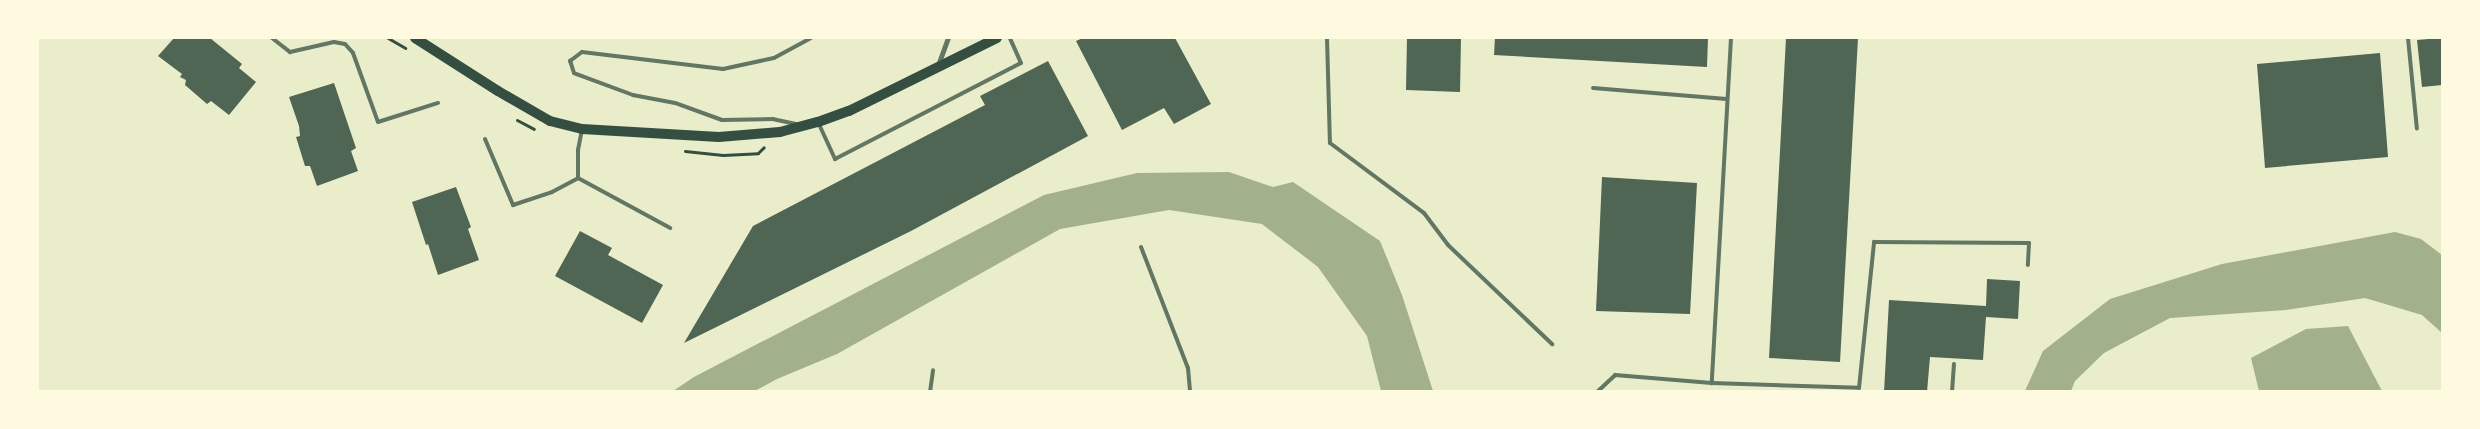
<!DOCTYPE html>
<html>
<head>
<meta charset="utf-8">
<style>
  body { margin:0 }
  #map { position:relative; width:2480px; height:429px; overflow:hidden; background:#e9edc9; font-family:Overpass,sans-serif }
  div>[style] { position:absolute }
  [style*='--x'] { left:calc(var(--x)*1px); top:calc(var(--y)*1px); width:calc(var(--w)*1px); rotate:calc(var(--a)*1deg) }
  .water>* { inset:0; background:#a3b18a }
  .building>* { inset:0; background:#4f6655 }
  .path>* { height:3px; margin:-1.5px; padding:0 1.5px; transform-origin:1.5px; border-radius:1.5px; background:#344e41 }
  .service>* { height:4px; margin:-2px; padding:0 2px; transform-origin:2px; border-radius:2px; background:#617663 }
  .minor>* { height:5px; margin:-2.5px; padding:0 2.5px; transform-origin:2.5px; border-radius:2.5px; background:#617663 }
  .secondary>* { height:10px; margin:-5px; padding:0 5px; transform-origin:5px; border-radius:5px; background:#344e41 }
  span { translate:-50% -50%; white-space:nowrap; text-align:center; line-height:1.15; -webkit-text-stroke:4px #fefae0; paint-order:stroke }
  .frame { position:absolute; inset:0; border:39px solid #fefae0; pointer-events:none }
</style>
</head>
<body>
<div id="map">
  <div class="water">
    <i style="clip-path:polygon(1229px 172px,1273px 187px,1293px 182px,1380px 241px,1402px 295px,1433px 391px,1381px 391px,1367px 336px,1318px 267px,1262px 224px,1169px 210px,1060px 229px,837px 354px,777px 379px,755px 391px,673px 391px,694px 377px,1044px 195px,1137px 173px)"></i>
    <i style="clip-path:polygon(2395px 232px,2421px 239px,2442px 255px,2442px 333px,2422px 315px,2365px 298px,2286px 310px,2170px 318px,2104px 353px,2075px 381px,2071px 391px,2025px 391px,2043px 351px,2110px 299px,2222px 264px)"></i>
    <i style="clip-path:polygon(2348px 326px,2382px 391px,2259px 391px,2251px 358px,2306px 329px)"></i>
  </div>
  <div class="building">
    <i style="clip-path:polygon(174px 38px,210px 38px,242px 64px,239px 68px,256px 82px,229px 115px,211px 101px,207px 104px,185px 85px,186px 80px,180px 77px,182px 74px,158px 56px)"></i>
    <i style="clip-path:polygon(1083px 38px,1175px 38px,1211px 104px,1174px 124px,1164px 108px,1122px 130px,1076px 41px)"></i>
    <i style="clip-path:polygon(1407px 38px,1461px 38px,1460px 92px,1406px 90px)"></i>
    <i style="clip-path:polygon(1495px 38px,1708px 38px,1707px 67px,1494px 55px)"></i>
    <i style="clip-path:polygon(1786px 38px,1858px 38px,1840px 362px,1769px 358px)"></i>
    <i style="clip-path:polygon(2440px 38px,2442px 38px,2442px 85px,2422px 87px,2417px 40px)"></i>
    <i style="clip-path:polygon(2380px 53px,2388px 157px,2265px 168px,2257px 64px)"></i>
    <i style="clip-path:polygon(1048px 61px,1088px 136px,911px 231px,684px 343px,753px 226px,985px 105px,980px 96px)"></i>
    <i style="clip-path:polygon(334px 83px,356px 148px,351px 151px,358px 171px,317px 186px,310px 166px,305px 166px,296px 137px,300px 136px,299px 126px,289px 97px)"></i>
    <i style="clip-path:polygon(1602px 177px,1697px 183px,1690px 314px,1596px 311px)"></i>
    <i style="clip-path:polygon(456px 187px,471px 227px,468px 229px,479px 260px,438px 275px,428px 244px,426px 245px,412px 202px)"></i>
    <i style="clip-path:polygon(580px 231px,612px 248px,608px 255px,663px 285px,642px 323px,555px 276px)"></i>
    <i style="clip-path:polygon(1987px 279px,2020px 281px,2018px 319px,1986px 317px,1983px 360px,1930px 357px,1927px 392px,1884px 392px,1889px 300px,1986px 306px)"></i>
  </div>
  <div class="path">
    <i style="--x:388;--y:38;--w:20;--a:30"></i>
    <i style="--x:517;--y:120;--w:19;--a:28"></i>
    <i style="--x:685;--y:151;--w:38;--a:6"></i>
    <i style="--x:723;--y:155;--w:35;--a:-3"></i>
    <i style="--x:758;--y:153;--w:8;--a:-45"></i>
  </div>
  <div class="service">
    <i style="--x:272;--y:38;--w:23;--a:38"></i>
    <i style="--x:290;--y:52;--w:45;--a:-12.8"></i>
    <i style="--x:334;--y:42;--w:11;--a:10"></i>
    <i style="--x:345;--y:44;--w:12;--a:48"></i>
    <i style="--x:353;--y:53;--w:73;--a:70.1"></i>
    <i style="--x:378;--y:122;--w:63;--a:-17.6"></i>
    <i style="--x:1327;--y:38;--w:105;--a:88.4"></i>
    <i style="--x:1330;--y:143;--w:117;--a:36.7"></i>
    <i style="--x:1424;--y:213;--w:40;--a:53"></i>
    <i style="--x:1448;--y:245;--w:144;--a:43.6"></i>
    <i style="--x:1731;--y:38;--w:346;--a:93.2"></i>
    <i style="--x:1712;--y:383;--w:147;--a:1.9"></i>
    <i style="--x:1859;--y:388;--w:147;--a:-84.1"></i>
    <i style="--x:1874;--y:242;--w:155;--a:0.4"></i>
    <i style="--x:2029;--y:243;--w:22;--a:93"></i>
    <i style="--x:2408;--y:38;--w:91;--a:84.4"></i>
    <i style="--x:1593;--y:88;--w:134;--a:4.7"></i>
    <i style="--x:818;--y:122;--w:41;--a:65.3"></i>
    <i style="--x:835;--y:159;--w:209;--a:-27.3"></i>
    <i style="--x:1021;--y:63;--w:27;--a:-114"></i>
    <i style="--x:796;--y:124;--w:24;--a:-168"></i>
    <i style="--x:773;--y:119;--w:51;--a:178.9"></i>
    <i style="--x:722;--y:120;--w:50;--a:-160.1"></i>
    <i style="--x:675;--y:103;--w:43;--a:-169.2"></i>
    <i style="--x:633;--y:95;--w:63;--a:-159.6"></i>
    <i style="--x:574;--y:73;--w:13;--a:-108"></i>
    <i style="--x:570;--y:61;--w:15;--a:-37"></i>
    <i style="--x:582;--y:52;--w:142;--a:6.9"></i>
    <i style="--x:723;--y:69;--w:52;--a:-12.2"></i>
    <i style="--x:774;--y:58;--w:42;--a:-28.4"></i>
    <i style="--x:485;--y:139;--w:72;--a:67"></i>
    <i style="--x:513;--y:205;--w:41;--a:-18.4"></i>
    <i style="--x:552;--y:192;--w:30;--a:-28"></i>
    <i style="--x:578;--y:178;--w:28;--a:-90"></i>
    <i style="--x:578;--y:150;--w:21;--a:-79"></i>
    <i style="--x:578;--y:178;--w:105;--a:28.5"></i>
    <i style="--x:1141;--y:247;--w:130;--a:68.8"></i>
    <i style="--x:1188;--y:368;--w:24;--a:85"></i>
    <i style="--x:930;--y:392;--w:22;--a:-82"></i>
    <i style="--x:1597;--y:392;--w:25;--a:-43"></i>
    <i style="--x:1615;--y:375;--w:97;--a:4.7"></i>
    <i style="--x:1952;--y:392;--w:28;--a:-86"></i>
  </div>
  <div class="minor">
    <i style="--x:938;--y:65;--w:29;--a:-70"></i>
  </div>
  <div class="secondary">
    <i style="--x:415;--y:38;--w:98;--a:32.6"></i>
    <i style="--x:498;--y:91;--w:60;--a:30"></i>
    <i style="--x:550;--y:121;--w:33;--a:14"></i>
    <i style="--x:582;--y:129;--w:137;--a:3.3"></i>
    <i style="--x:719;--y:137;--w:61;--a:-4.7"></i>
    <i style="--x:780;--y:132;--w:39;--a:-15"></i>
    <i style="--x:818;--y:122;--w:33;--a:-20"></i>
    <i style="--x:849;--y:111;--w:165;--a:-26.3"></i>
  </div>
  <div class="frame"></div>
</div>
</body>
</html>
